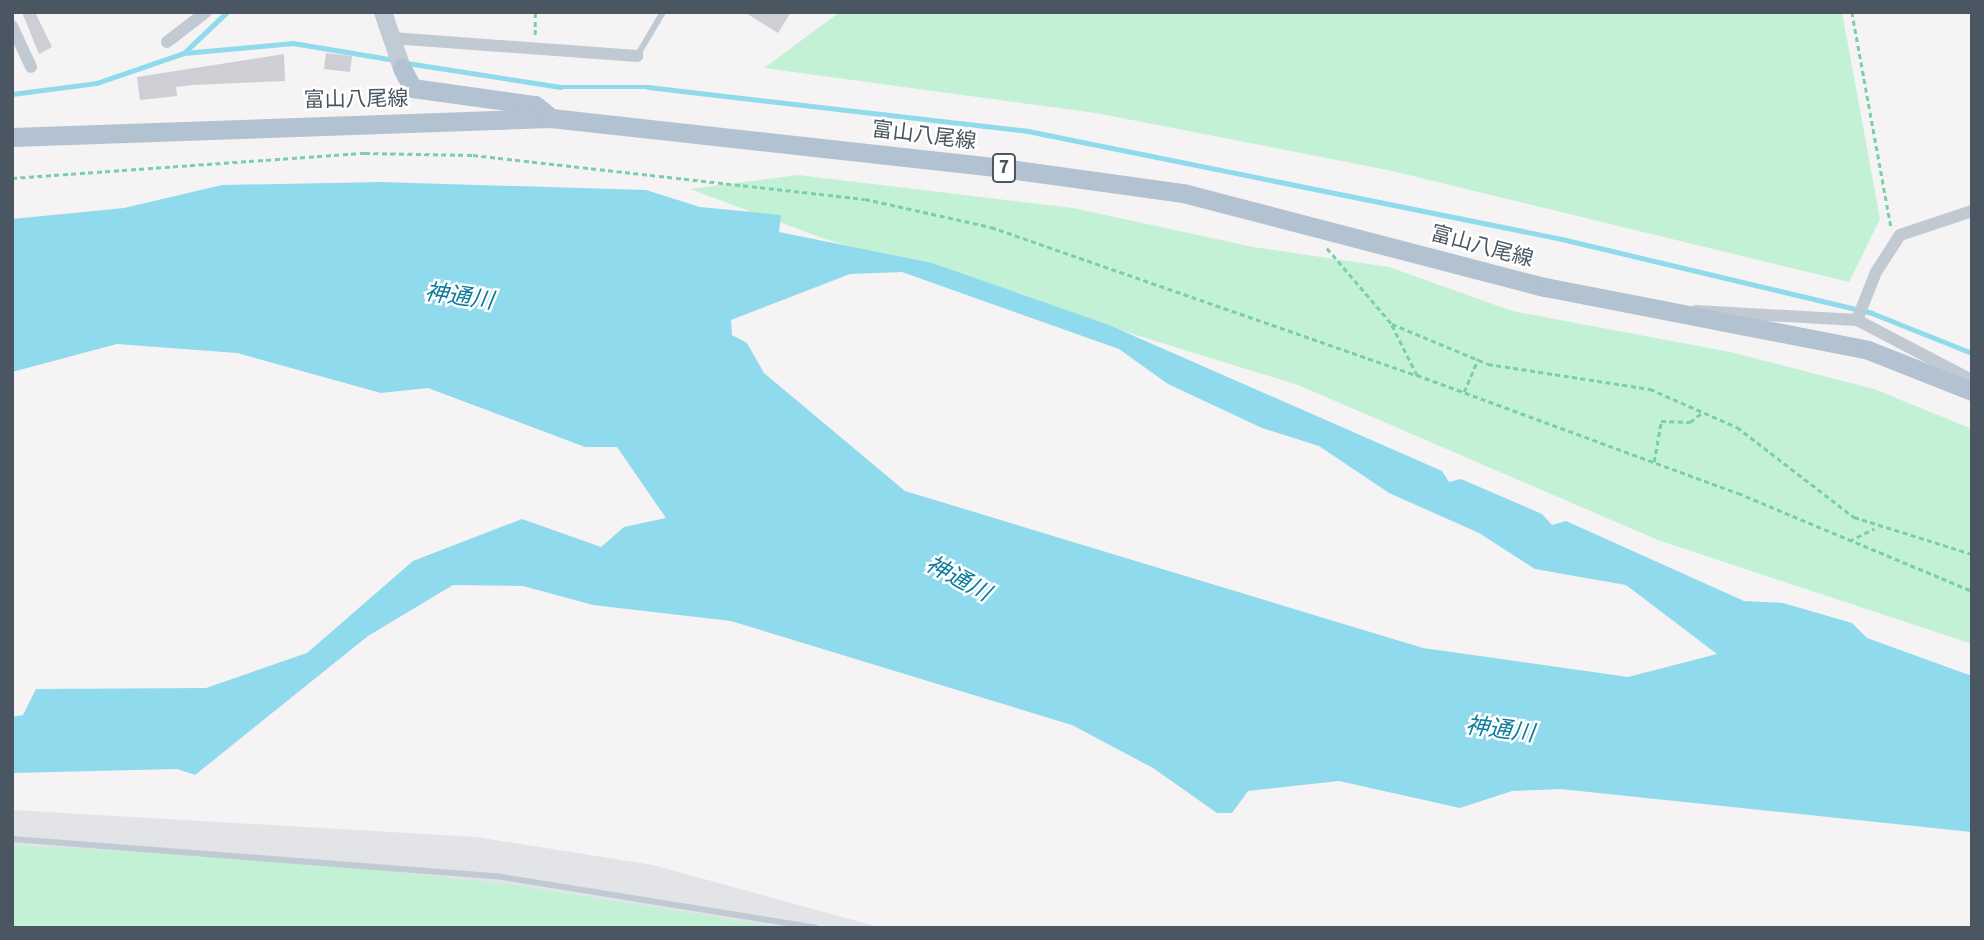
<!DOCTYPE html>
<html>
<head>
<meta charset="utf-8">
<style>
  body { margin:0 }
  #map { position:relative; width:1984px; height:940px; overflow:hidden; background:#f5f3f3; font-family:"Source Sans 3","Noto Sans JP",sans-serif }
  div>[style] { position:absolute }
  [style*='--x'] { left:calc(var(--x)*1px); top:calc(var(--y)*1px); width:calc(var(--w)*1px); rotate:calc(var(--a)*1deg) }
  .airport>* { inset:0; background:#e2e4e7 }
  .green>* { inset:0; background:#c3f1d5 }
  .water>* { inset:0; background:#90daee }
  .stream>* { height:4.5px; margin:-2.25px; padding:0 2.25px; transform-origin:2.25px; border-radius:2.25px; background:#90daee }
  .building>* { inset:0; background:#cdcfd5 }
  .path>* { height:2.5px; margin-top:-1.25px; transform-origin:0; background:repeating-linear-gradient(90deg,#7ad0a6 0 5px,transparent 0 8.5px) }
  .service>* { height:6px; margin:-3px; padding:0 3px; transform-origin:3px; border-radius:3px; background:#c1cad2 }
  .minor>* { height:12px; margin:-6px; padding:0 6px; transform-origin:6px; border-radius:6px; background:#c1cad2 }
  .secondary>* { height:18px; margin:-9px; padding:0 9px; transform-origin:9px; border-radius:9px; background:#c1cbd6 }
  .primary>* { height:19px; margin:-9.5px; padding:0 9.5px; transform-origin:9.5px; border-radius:9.5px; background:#b3c2d1 }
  span { translate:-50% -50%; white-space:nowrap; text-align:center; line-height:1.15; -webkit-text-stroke:5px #fff; paint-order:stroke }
  .shield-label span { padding:2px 5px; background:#fff; border:2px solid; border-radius:5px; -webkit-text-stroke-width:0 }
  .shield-label { font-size:19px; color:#4a5661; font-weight:700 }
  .street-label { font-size:21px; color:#4a5661 }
  .water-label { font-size:23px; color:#0c7c9b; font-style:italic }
  .frame { position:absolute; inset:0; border:14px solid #4a5661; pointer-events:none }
</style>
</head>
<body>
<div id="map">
  <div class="airport">
    <i style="clip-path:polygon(12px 810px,476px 837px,653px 865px,882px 928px,12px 928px)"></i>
  </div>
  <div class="green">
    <i style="clip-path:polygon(840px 12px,1842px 12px,1880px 219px,1849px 282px,1388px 170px,1096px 113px,764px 68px)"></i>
    <i style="clip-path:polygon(798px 175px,1073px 208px,1253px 247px,1389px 267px,1512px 311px,1730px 352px,1874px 389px,1972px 429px,1972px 644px,1658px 540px,1298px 385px,825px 239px,690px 189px)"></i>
    <i style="clip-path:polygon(12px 845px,295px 860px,520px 886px,785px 928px,12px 928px)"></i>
  </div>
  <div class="water">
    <i style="clip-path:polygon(evenodd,381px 182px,646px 190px,700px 207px,781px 215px,779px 232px,932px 263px,1109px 325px,1442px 471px,1449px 482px,1461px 479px,1542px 514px,1552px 525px,1566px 521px,1744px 601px,1783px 603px,1852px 623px,1867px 638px,1972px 676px,1972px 832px,1560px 789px,1512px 791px,1460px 808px,1339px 781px,1248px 791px,1232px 813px,1217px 813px,1153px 768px,1072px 725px,731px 621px,593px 605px,523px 586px,453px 585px,368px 636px,195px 775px,177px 769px,12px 773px,12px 717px,23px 715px,36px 689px,206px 688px,307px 653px,413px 561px,522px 519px,601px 547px,624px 527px,666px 518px,617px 447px,585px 447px,428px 388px,381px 393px,237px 353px,117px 344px,12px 372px,12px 219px,124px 208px,222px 185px,381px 182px,902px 272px,1119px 349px,1168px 384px,1262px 428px,1319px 446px,1389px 493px,1479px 533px,1535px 569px,1626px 585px,1717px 654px,1628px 677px,1423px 648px,905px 491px,764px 373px,747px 343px,732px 335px,731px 320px,850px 274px,902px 272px)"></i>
  </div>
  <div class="stream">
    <i style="--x:185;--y:52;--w:58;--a:-43.6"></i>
    <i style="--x:407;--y:63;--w:155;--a:8.9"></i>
    <i style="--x:560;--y:87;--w:88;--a:0"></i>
    <i style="--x:648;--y:87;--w:383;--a:6.6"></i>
    <i style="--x:1028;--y:131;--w:545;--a:11.43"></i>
    <i style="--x:1562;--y:239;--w:319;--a:13.4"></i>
    <i style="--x:1872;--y:313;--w:108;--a:21.8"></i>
    <i style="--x:12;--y:94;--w:86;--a:-7.4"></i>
    <i style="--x:97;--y:83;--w:92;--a:-19"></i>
    <i style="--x:184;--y:53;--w:109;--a:-5.2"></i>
    <i style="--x:293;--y:43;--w:103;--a:9.5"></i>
  </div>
  <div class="building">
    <i style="clip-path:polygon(22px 12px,35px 12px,52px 47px,39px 54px)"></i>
    <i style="clip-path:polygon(744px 12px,791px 12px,778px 33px)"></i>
    <i style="clip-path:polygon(326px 53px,352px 56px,350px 72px,324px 69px)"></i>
    <i style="clip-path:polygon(284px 54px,285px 81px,192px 85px,176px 87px,177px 96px,140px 100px,137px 77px)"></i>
  </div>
  <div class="path">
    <i style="--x:1852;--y:12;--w:218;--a:79.7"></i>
    <i style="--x:535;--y:35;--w:23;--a:-90"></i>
    <i style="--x:12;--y:178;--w:354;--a:-4.1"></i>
    <i style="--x:365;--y:153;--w:108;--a:1.1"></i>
    <i style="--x:473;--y:155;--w:394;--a:6.4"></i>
    <i style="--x:865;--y:199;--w:129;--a:12.5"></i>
    <i style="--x:991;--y:227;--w:451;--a:19.2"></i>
    <i style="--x:1327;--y:248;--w:100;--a:49.5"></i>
    <i style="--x:1392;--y:324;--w:104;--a:22.6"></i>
    <i style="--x:1488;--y:364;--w:164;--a:8.8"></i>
    <i style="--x:1650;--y:389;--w:95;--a:23.6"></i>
    <i style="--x:1737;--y:427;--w:148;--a:37.6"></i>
    <i style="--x:1854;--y:517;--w:124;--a:17.4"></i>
    <i style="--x:1392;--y:325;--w:56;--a:63.4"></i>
    <i style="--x:1417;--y:375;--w:342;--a:20.2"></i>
    <i style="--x:1738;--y:493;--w:254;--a:22.7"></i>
    <i style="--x:1464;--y:392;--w:36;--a:-67"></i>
    <i style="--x:1654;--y:462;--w:42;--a:-80.3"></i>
    <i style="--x:1661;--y:421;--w:29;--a:2"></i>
    <i style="--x:1690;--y:422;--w:16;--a:-38"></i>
    <i style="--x:1849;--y:541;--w:28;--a:-26"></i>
  </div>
  <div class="service">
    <i style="--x:637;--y:56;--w:51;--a:-59.4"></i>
    <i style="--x:12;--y:839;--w:485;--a:4.4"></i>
    <i style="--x:496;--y:876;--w:324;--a:9.2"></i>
  </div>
  <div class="minor">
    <i style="--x:12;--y:26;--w:45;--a:65.1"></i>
    <i style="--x:392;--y:38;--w:246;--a:4.2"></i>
    <i style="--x:167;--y:42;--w:49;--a:-37.6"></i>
    <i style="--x:1696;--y:311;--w:161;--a:3.2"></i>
    <i style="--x:1857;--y:320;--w:130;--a:27.6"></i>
    <i style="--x:1857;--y:320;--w:52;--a:-68.4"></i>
    <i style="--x:1876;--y:272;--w:44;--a:-57"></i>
    <i style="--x:1900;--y:235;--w:76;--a:-18.4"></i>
  </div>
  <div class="secondary">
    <i style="--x:383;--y:12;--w:59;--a:71.3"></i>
  </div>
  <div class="primary">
    <i style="--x:402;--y:68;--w:22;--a:63"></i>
    <i style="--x:412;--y:88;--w:124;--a:7.9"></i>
    <i style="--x:535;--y:105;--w:21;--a:39"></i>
    <i style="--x:12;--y:137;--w:539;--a:-2.02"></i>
    <i style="--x:551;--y:118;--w:454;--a:6.3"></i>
    <i style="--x:1002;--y:168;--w:183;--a:7.9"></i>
    <i style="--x:1183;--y:193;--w:374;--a:14.6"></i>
    <i style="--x:1545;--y:287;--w:329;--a:11"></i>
    <i style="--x:1868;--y:350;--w:112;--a:21.5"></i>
  </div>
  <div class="shield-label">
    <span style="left:1004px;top:168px">7</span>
  </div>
  <div class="street-label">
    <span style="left:356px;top:99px;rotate:-1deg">富山八尾線</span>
    <span style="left:924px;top:135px;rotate:7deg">富山八尾線</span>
    <span style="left:1482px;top:246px;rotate:15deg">富山八尾線</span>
  </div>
  <div class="water-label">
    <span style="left:459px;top:297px;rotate:8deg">神通川</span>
    <span style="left:958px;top:579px;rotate:28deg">神通川</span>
    <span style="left:1500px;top:730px;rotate:7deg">神通川</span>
  </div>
  <div class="frame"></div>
</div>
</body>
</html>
